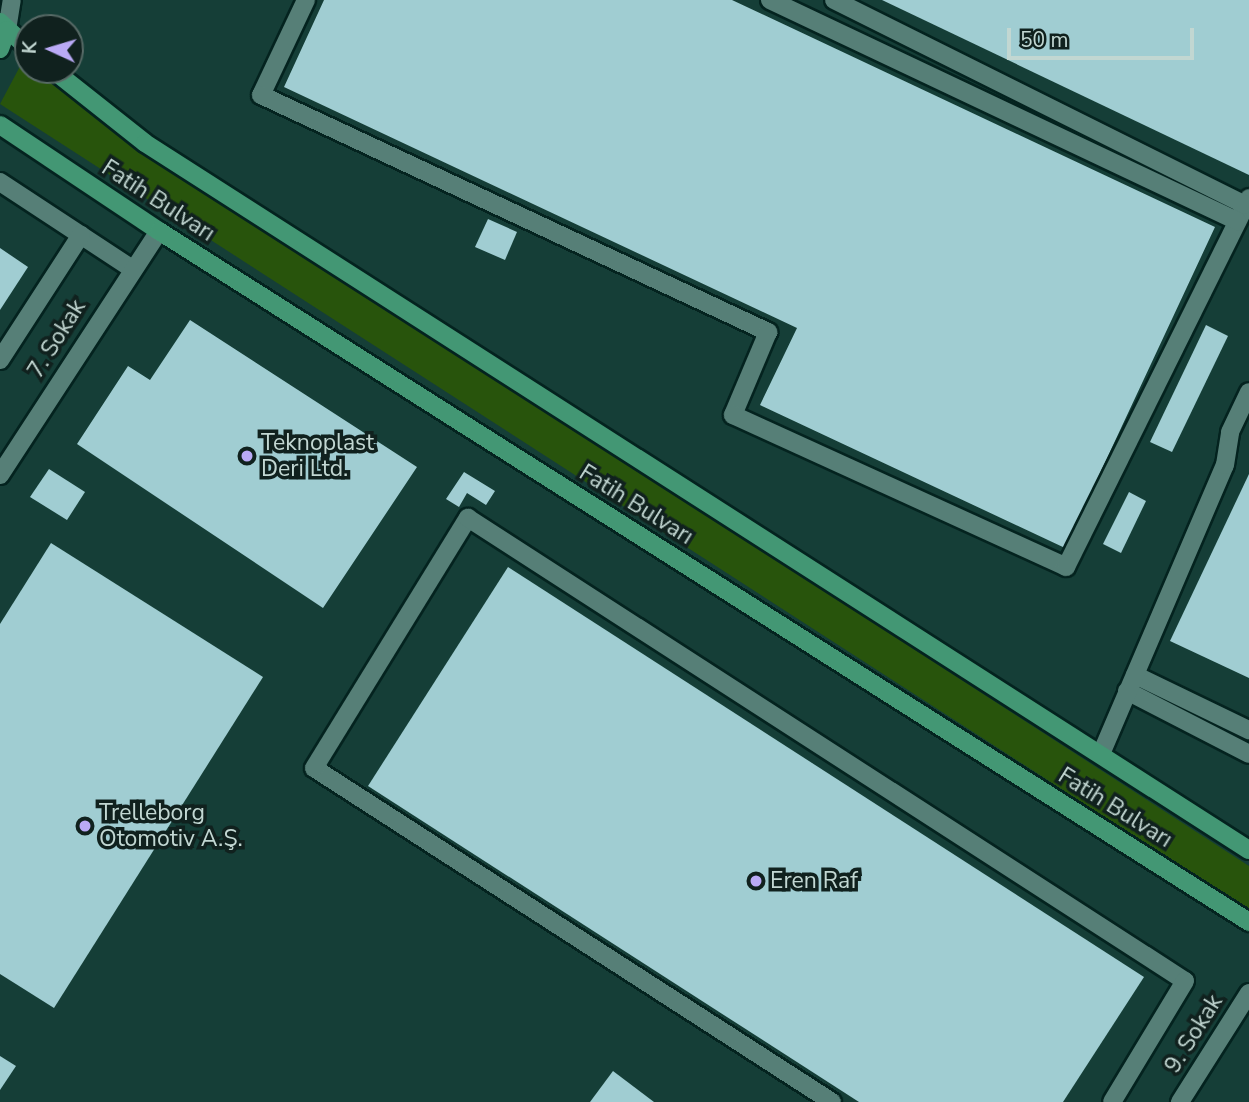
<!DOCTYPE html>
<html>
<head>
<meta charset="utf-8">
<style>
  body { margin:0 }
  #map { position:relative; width:1249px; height:1102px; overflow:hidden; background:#153e37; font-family:"Nunito Sans",sans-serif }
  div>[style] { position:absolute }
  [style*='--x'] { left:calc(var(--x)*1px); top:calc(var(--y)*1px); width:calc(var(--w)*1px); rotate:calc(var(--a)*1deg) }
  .green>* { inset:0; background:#28540c }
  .building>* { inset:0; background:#a0cdd2 }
  .roads { filter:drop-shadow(2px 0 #04231f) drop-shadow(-2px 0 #04231f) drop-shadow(0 2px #04231f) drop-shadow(0 -2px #04231f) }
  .minor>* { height:18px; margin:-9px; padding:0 9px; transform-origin:9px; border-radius:9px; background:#567f77 }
  .major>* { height:18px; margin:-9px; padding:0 9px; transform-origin:9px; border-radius:9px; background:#439774 }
  .dots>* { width:19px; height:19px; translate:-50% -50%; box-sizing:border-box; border:4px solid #10211e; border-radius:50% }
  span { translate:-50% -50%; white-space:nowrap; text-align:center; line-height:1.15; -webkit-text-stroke:7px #10211e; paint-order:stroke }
  .street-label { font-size:23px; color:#c2d7d2 }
  .poi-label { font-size:23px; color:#c2d7d2 }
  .left { translate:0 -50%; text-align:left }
  .north { position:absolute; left:14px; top:14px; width:70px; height:70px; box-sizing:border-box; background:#10211e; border:2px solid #576a66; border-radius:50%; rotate:274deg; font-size:19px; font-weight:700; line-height:28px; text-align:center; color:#c2d7d2 }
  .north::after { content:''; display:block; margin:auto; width:24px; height:32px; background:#baaaf6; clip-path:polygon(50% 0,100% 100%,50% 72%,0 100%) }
  .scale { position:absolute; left:1007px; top:28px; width:187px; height:32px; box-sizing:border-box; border:4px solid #c2d7d2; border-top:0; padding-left:9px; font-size:21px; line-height:24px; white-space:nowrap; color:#c2d7d2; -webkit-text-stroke:5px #10211e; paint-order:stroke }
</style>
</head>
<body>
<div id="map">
  <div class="green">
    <i style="clip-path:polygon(26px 55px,28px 70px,45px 70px,183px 176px,1249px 866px,1249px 910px,0 104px)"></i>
  </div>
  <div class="building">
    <i style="clip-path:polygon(324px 0,732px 0,1215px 227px,1065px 548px,760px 405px,797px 328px,284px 87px)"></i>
    <i style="clip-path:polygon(882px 0,1249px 0,1249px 175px)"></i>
    <i style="clip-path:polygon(488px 219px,517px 232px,505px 260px,475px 247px)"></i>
    <i style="clip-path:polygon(0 248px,28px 267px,0 310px)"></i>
    <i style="clip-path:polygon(190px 320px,417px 467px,323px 608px,77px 444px,128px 366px,150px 380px)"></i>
    <i style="clip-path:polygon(1206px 325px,1228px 336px,1172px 452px,1150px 442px)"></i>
    <i style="clip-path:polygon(49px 469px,85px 492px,67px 520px,30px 497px)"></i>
    <i style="clip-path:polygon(464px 472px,495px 491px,486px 505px,467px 493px,459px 507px,446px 499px)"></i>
    <i style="clip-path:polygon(1249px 474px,1249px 678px,1170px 641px)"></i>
    <i style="clip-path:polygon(1129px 492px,1146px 501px,1121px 553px,1103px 544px)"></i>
    <i style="clip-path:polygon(51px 543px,263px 677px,54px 1008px,0 974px,0 624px)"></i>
    <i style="clip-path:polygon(508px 567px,1144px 977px,1063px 1102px,859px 1102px,368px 786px)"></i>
    <i style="clip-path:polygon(0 1056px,16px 1066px,0 1090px)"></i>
    <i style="clip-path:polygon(613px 1071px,654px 1102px,590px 1102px)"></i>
  </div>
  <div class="roads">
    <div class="minor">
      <i style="--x:306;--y:0;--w:105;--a:115.3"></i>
      <i style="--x:261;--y:95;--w:560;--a:25.05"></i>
      <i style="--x:768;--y:332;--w:90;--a:112.9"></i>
      <i style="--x:733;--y:415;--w:366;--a:24.5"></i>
      <i style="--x:1066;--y:567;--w:412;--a:-63.6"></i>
      <i style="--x:770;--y:0;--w:517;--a:25.33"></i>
      <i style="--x:834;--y:0;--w:459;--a:26.5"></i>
      <i style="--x:7;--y:30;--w:30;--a:-81"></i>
      <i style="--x:0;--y:182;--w:157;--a:33.3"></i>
      <i style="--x:0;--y:360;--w:149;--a:-57.1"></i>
      <i style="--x:0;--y:475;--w:291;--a:-56.9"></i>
      <i style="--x:1135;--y:675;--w:127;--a:25.8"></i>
      <i style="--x:1127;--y:691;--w:137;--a:27.3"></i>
      <i style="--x:1101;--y:754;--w:314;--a:-66.8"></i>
      <i style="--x:1225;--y:465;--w:33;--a:-81"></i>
      <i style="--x:1230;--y:432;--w:44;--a:-64.6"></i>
      <i style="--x:832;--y:1102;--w:616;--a:-147.19"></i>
      <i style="--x:314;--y:768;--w:294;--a:-58.4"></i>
      <i style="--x:468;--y:518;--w:853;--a:32.85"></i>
      <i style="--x:1185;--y:981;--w:141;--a:121.1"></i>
      <i style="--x:1180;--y:1102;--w:129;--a:-57.7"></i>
    </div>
    <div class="major">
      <i style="--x:0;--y:22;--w:38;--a:43"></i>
      <i style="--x:0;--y:49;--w:20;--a:-70"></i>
      <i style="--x:53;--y:70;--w:117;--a:38.4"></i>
      <i style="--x:145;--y:143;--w:1311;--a:32.64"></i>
      <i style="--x:0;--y:125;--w:191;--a:33.7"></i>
      <i style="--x:159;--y:231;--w:1291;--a:32.37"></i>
    </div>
  </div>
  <div class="dots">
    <i style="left:247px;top:456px;background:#baaaf6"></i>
    <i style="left:85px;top:826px;background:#baaaf6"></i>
    <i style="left:756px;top:881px;background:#baaaf6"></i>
  </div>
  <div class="street-label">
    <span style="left:158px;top:201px;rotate:33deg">Fatih Bulvarı</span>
    <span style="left:57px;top:339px;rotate:-58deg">7. Sokak</span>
    <span style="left:636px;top:505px;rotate:32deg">Fatih Bulvarı</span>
    <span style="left:1115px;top:808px;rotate:32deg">Fatih Bulvarı</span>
    <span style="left:1194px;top:1034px;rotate:-58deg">9. Sokak</span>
  </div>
  <div class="poi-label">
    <span class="left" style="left:261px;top:456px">Teknoplast<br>Deri Ltd.</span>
    <span class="left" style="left:99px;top:826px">Trelleborg<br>Otomotiv A.Ş.</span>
    <span class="left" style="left:770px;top:881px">Eren Raf</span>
  </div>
  <div class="north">K</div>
  <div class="scale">50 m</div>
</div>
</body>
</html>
